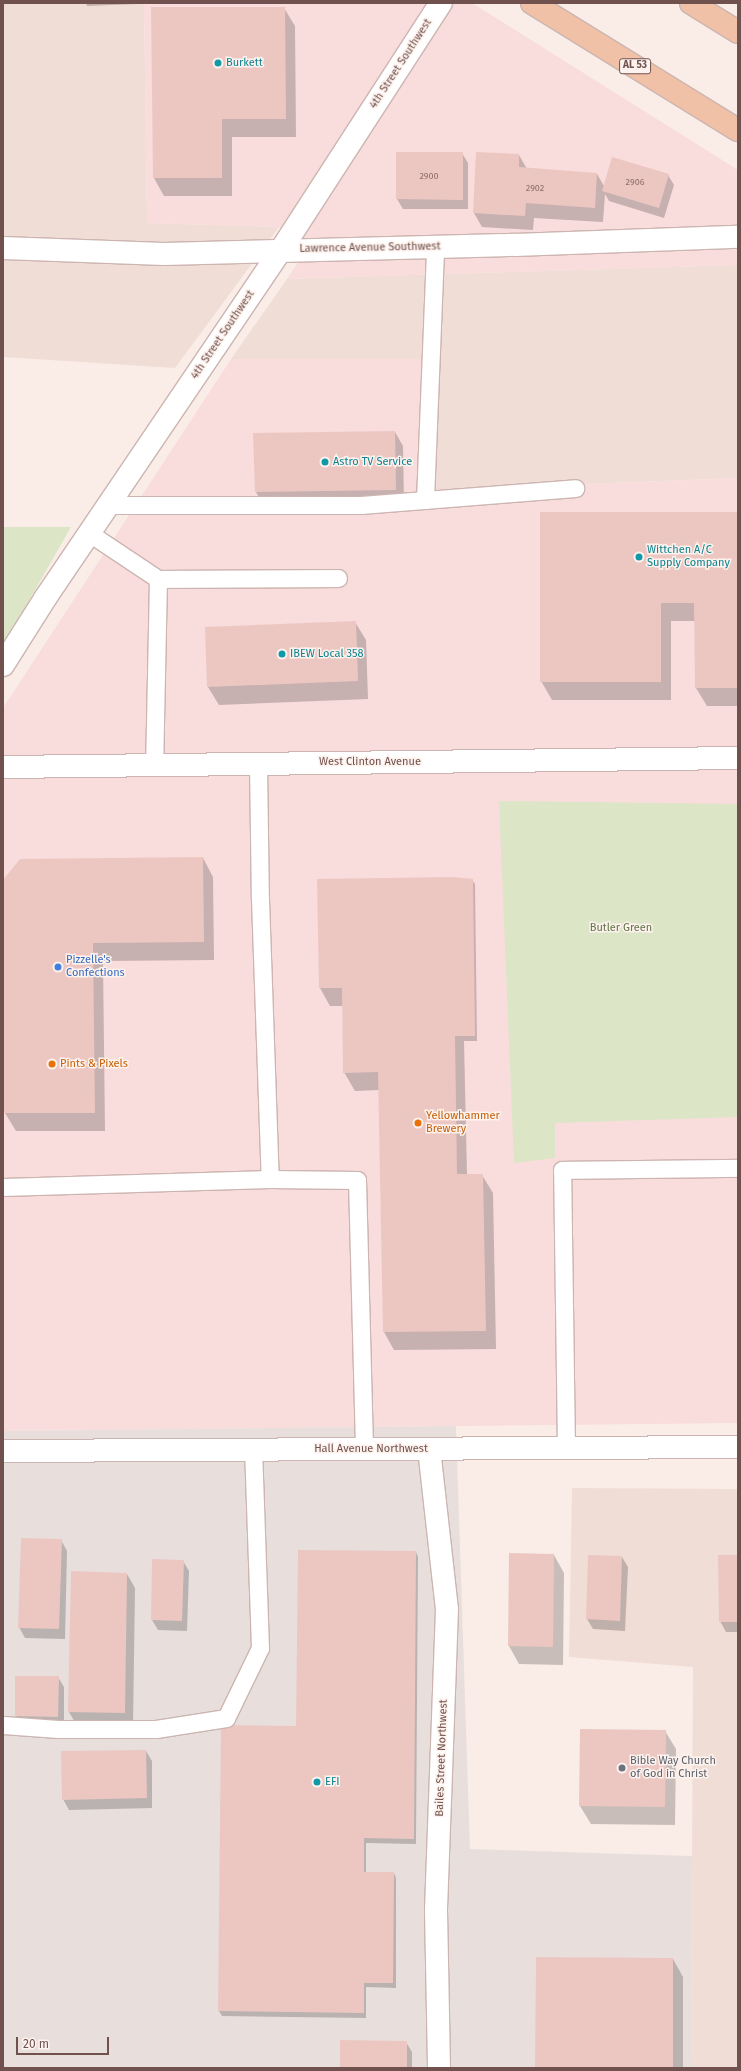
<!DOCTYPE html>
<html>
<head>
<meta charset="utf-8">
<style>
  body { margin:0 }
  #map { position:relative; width:741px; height:2071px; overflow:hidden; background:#faede7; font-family:"Fira Sans",sans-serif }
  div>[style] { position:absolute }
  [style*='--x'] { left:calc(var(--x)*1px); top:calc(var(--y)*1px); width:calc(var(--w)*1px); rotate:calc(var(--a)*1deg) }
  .residential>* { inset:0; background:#f0ddd6 }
  .commercial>* { inset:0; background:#f9dcdc }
  .industrial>* { inset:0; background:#e8dfdd }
  .green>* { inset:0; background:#dce6c7 }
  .shadow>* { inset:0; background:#0003 }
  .building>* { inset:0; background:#ecc7c2 }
  .roads { filter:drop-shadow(1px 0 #ccb5b1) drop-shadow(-1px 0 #ccb5b1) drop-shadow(0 1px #ccb5b1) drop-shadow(0 -1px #ccb5b1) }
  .service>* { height:17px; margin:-8.5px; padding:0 8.5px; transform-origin:8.5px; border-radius:8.5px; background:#fff }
  .minor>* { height:22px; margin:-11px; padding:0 11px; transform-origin:11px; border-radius:11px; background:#fff }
  .tertiary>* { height:22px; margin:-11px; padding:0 11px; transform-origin:11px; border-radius:11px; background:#fff }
  .primary>* { height:22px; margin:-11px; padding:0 11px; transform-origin:11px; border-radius:11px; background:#f1c1a7 }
  .dots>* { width:11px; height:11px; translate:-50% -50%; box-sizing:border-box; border:2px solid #fdf2ed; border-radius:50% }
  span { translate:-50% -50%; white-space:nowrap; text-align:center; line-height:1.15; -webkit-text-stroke:3px #fdf2ed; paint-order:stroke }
  .number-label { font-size:9px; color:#8f6e6b }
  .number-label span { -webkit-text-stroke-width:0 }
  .shield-label span { padding:1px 3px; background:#fdf2ed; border:1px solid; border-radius:3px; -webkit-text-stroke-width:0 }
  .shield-label { font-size:10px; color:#70514e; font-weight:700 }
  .culture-label { font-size:11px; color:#0d838f }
  .left { translate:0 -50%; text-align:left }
  .street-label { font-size:11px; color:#70514e }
  .park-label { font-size:11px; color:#617548 }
  .shop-label { font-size:11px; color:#366cbe }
  .food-label { font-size:11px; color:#c56008 }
  .worship-label { font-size:11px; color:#5b616d }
  .frame { position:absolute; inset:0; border:4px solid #70514e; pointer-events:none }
  .scale { position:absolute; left:16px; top:2037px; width:93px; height:18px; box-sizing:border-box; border:2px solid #70514e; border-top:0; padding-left:5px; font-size:12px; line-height:14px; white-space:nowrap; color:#70514e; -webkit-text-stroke:3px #fdf2ed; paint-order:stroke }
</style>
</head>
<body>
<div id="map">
  <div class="residential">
    <i style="clip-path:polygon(3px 3px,144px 3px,147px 223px,279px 227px,175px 368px,3px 357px)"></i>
    <i style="clip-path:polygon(738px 265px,738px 478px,428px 490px,231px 359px,287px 279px)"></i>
    <i style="clip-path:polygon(572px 1488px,738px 1489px,738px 2068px,691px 2068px,693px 1667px,569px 1657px)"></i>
  </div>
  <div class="commercial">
    <i style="clip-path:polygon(144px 3px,472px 3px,738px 170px,738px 265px,287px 279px,310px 245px,279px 227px,147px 223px)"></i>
    <i style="clip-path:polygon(231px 359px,430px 359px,428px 490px,738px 478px,738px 1423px,3px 1431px,3px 708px)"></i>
  </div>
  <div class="industrial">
    <i style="clip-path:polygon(456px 1426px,470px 1849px,692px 1856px,691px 2068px,3px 2068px,3px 1431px)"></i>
  </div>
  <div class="green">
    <i style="clip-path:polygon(3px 527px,71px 527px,3px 646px)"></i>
    <i style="clip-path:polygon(499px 801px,738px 804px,738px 1117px,555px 1123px,555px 1158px,514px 1163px)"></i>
  </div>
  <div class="shadow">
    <i style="clip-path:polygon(86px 3px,164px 3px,87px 6px)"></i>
    <i style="clip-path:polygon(284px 8px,295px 26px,296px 137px,232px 137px,232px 196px,164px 196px,154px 178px)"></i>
    <i style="clip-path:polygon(462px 153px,468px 163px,468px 209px,403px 209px,397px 199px)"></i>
    <i style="clip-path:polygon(519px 155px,527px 169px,597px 174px,604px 186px,668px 175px,674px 185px,664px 218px,609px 201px,605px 194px,603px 222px,534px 218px,533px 230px,482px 227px,474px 213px)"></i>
    <i style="clip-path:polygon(395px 432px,403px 446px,404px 505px,264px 507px,256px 492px)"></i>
    <i style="clip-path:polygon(738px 513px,738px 706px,707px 706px,696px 688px,696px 621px,671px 621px,671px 700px,552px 700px,541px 681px)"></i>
    <i style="clip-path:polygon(355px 622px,366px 640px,368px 699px,219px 705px,208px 687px)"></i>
    <i style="clip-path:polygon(203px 858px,213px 877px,214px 960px,103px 961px,105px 1131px,16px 1131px,5px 1113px,3px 881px,20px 860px)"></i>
    <i style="clip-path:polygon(472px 880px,475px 884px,477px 1041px,464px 1041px,467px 1175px,482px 1175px,493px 1193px,496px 1349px,394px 1350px,384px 1332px,379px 1090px,355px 1091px,344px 1072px,343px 1006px,330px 1006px,320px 988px)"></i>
    <i style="clip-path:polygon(61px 1540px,67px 1551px,65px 1639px,25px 1638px,19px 1627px)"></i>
    <i style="clip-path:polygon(416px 1552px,418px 1557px,416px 1844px,366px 1843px,366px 1873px,394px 1873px,396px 1878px,396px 1988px,366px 1987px,366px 2018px,222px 2016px,219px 2011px,222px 1726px,297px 1727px)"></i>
    <i style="clip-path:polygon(510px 1554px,554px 1555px,564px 1573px,563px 1665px,519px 1664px,509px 1646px)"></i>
    <i style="clip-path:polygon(589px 1556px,622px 1557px,628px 1567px,625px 1631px,593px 1629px,587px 1619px)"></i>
    <i style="clip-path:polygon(738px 1556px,738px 1632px,726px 1632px,720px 1621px)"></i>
    <i style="clip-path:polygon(153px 1560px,183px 1561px,189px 1571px,187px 1631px,158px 1630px,152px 1620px)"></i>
    <i style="clip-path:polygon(127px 1574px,135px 1588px,133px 1727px,77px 1726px,69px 1712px)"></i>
    <i style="clip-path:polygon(58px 1677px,64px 1687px,64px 1727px,22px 1726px,16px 1716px)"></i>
    <i style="clip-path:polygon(665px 1731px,676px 1749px,675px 1825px,591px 1824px,580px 1806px)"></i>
    <i style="clip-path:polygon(146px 1751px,152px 1761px,152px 1808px,69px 1810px,63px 1799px)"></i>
    <i style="clip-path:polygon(673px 1959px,683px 1977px,683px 2068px,536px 2068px)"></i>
    <i style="clip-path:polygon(406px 2042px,412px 2052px,412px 2068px,341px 2068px)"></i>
  </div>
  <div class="building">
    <i style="clip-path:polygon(151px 7px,285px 7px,286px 119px,222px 119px,222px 178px,153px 178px)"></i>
    <i style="clip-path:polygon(396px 152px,463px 152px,463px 200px,396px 199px)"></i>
    <i style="clip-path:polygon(476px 152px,519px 154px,519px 167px,597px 173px,595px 208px,526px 203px,525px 216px,473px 213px)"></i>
    <i style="clip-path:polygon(612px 157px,669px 174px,659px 208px,602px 191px)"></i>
    <i style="clip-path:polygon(395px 431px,396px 490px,255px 492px,253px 433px)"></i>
    <i style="clip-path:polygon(540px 512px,738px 512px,738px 688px,695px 688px,694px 603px,661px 603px,661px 682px,540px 682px)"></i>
    <i style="clip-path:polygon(356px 621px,358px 681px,207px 687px,205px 627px)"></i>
    <i style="clip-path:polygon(203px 857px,204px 942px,93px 943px,95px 1113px,4px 1113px,3px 880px,20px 859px)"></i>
    <i style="clip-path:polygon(452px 877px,473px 879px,475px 1036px,455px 1036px,457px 1174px,483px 1174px,486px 1331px,383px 1332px,378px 1072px,343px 1073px,342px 988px,319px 988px,317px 879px)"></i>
    <i style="clip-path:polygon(21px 1538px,62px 1539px,59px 1629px,18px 1628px)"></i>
    <i style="clip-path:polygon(298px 1550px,416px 1551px,414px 1839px,364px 1838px,364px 1872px,394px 1872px,393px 1983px,364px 1983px,364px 2013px,218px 2011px,221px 1725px,296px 1726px)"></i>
    <i style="clip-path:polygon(509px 1553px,554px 1554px,553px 1647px,508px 1646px)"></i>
    <i style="clip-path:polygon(588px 1555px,622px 1556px,620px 1621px,586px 1619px)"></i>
    <i style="clip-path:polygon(718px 1555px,738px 1555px,738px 1622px,719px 1622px)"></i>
    <i style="clip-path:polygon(152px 1559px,184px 1560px,182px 1621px,151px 1620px)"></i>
    <i style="clip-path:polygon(71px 1571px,127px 1573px,125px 1713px,68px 1712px)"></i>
    <i style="clip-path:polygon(15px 1676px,59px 1676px,58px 1717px,15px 1716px)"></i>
    <i style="clip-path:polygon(580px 1729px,666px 1730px,665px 1807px,579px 1806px)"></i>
    <i style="clip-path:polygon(146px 1750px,147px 1798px,62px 1800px,61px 1751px)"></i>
    <i style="clip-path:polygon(536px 1957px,673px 1958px,673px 2068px,535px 2068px)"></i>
    <i style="clip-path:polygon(340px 2040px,407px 2041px,407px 2068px,340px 2068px)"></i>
  </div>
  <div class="roads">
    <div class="service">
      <i style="--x:425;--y:500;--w:253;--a:-87.7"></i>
      <i style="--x:108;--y:505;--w:253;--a:0"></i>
      <i style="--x:361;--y:505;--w:215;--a:-4.5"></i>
      <i style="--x:89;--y:533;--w:83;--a:33.7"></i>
      <i style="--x:158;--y:579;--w:185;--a:91.2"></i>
      <i style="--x:158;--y:579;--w:180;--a:-0.3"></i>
      <i style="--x:258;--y:763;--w:136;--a:89.2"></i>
      <i style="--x:260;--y:899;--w:280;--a:88"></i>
      <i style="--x:270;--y:1179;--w:87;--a:0.7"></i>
      <i style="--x:357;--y:1180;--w:269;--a:88.5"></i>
      <i style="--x:3;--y:1187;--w:267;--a:-1.7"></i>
      <i style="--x:566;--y:1448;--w:278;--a:-90.8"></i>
      <i style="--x:562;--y:1170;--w:176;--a:-0.7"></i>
      <i style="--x:3;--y:1725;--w:55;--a:4.2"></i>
      <i style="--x:58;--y:1729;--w:98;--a:0"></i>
      <i style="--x:156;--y:1729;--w:71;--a:-8.9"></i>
      <i style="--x:226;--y:1718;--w:78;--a:-64.1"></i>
      <i style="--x:260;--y:1648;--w:199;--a:-92"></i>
    </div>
    <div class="minor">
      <i style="--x:3;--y:248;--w:161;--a:2.1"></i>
      <i style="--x:164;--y:254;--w:351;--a:-1.5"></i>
      <i style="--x:515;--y:245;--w:223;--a:-2.1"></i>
      <i style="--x:3;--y:665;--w:80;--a:-57.7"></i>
      <i style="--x:46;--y:597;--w:419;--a:-55.9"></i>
      <i style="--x:281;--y:250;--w:294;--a:-57.1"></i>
      <i style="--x:429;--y:1449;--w:161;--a:83.6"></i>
      <i style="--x:447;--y:1609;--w:301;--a:92.1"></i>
      <i style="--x:436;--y:1910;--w:158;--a:88.9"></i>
      <i style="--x:3;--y:1451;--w:735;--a:-0.31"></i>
    </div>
    <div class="tertiary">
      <i style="--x:3;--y:767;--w:735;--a:-0.7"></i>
    </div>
    <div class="primary">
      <i style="--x:532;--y:3;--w:242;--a:31.7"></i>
      <i style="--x:691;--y:3;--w:55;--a:31.7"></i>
    </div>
  </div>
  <div class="dots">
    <i style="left:218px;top:63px;background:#0f9aa8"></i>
    <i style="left:325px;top:462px;background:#0f9aa8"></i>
    <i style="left:639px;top:557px;background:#0f9aa8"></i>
    <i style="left:282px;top:654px;background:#0f9aa8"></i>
    <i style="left:58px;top:967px;background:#3f7fe0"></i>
    <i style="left:52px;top:1064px;background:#e8710a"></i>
    <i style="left:418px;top:1123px;background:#e8710a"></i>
    <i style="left:622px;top:1768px;background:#6b7280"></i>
    <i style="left:317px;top:1782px;background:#0f9aa8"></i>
  </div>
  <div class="number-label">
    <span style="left:429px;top:176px">2900</span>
    <span style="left:635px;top:182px">2906</span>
    <span style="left:535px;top:188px">2902</span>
  </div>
  <div class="shield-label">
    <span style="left:635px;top:66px">AL 53</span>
  </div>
  <div class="culture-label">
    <span class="left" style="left:226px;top:63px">Burkett</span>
    <span class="left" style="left:333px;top:462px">Astro TV Service</span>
    <span class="left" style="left:647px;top:557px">Wittchen A/C<br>Supply Company</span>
    <span class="left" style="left:290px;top:654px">IBEW Local 358</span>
    <span class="left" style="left:325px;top:1782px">EFI</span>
  </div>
  <div class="street-label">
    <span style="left:401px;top:64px;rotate:-57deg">4th Street Southwest</span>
    <span style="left:370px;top:248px;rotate:-1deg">Lawrence Avenue Southwest</span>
    <span style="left:223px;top:335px;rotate:-56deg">4th Street Southwest</span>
    <span style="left:370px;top:762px">West Clinton Avenue</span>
    <span style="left:371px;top:1449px">Hall Avenue Northwest</span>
    <span style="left:442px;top:1758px;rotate:-88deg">Bailes Street Northwest</span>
  </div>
  <div class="park-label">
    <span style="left:621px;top:928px">Butler Green</span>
  </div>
  <div class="shop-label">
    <span class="left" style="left:66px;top:967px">Pizzelle's<br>Confections</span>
  </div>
  <div class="food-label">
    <span class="left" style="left:60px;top:1064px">Pints &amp; Pixels</span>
    <span class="left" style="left:426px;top:1123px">Yellowhammer<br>Brewery</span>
  </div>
  <div class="worship-label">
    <span class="left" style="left:630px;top:1768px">Bible Way Church<br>of God in Christ</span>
  </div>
  <div class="frame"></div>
  <div class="scale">20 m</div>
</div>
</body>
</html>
